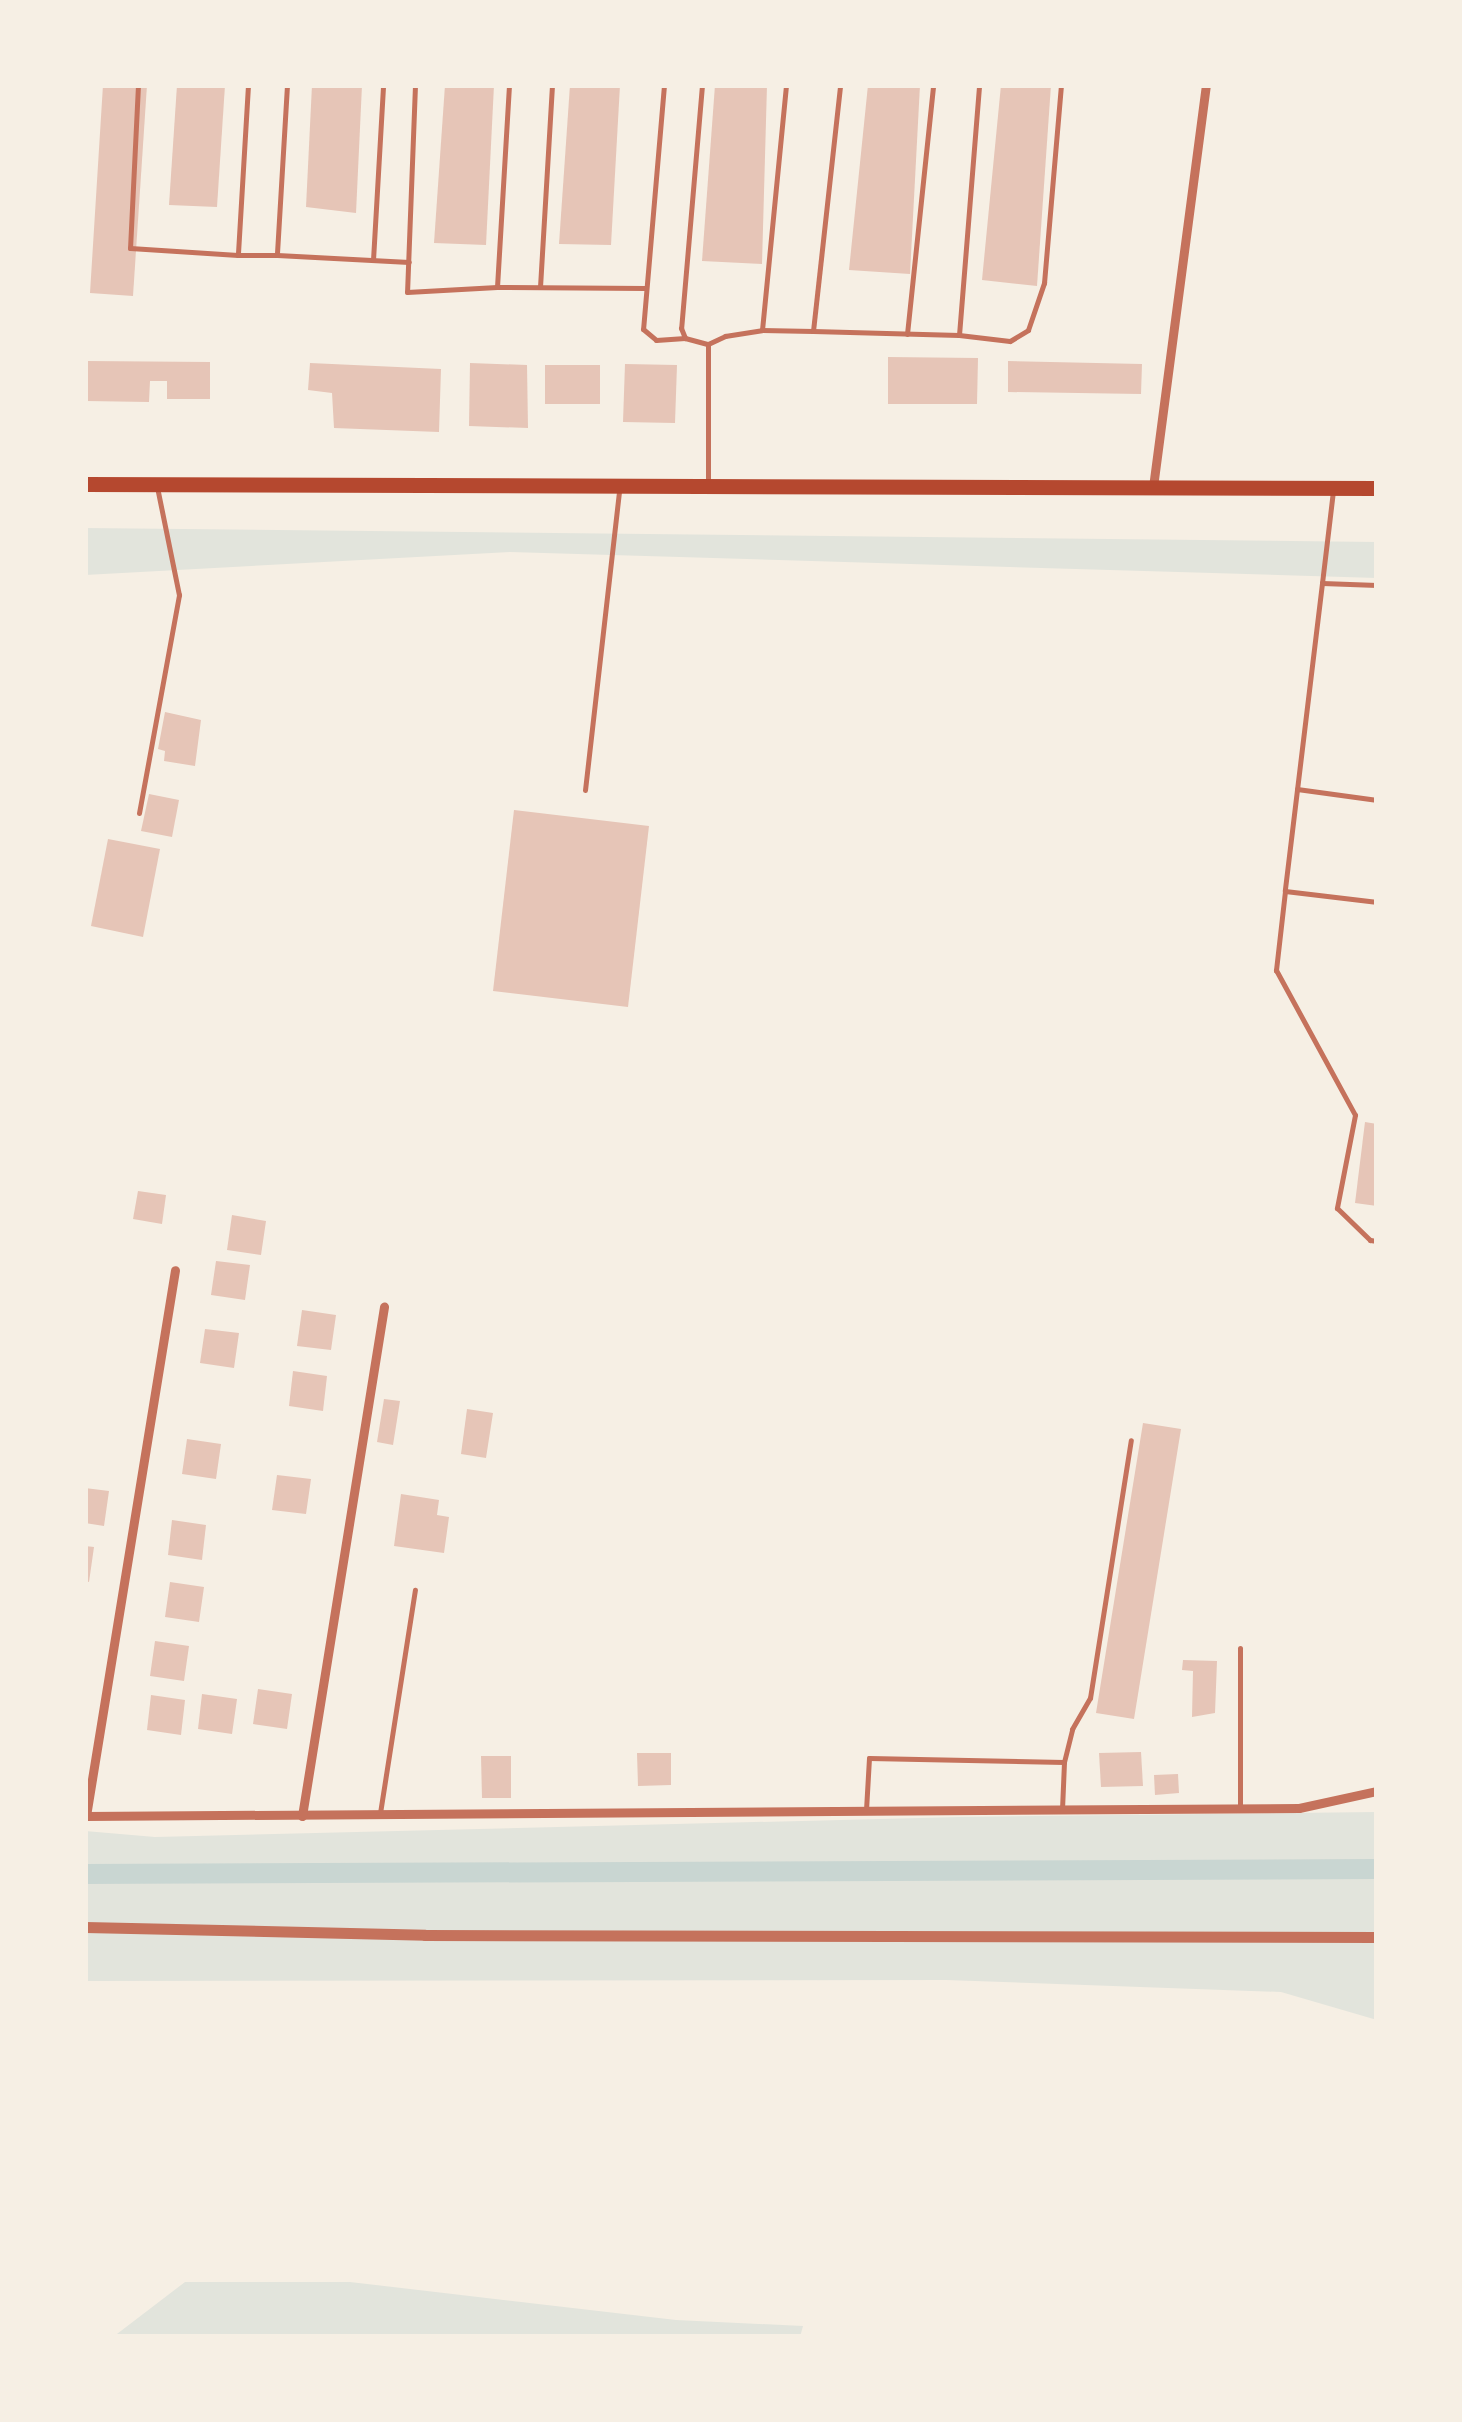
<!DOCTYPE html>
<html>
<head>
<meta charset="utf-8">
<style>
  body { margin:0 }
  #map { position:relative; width:1462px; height:2422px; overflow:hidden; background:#f6efe4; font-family:"Alegreya Sans",sans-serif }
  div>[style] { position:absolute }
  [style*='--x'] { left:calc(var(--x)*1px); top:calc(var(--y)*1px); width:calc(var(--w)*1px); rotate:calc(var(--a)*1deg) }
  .green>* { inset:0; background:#e2e4dc }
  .canal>* { height:20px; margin:-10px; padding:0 10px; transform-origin:10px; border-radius:10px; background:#c9d6d2 }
  .building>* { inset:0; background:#e6c5b7 }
  .service>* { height:5px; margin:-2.5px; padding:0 2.5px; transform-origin:2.5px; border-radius:2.5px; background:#c5725c }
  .minor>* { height:9px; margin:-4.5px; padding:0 4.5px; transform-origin:4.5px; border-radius:4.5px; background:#c5725c }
  .tertiary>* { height:11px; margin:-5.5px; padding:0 5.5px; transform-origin:5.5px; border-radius:5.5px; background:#c5725c }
  .primary>* { height:15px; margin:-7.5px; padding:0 7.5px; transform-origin:7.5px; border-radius:7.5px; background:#b5482f }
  span { translate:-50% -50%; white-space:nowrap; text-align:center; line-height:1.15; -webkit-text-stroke:10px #f6efe4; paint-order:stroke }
  .frame { position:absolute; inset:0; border:88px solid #f6efe4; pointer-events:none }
</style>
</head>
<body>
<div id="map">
  <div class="green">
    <i style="clip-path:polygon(85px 528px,1377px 542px,1377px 578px,510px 552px,85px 575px)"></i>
    <i style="clip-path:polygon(1377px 1812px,1377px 2020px,1281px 1992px,946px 1980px,85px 1981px,85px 1831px,155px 1837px,959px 1817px)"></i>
    <i style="clip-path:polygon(185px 2282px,350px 2282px,676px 2320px,803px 2326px,800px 2337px,113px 2337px)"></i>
  </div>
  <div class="canal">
    <i style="--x:85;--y:1874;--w:1292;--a:-0.22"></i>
  </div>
  <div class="building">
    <i style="clip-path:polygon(103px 85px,147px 85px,133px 296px,90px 293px)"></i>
    <i style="clip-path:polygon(177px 85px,225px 85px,217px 207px,169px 205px)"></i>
    <i style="clip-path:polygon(312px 85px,362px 85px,356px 213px,306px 207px)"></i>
    <i style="clip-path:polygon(445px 85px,494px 85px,486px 245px,434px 243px)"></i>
    <i style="clip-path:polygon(570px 85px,620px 85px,611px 245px,559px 244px)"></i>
    <i style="clip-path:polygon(715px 85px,767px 85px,762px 264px,702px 261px)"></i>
    <i style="clip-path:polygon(868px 85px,920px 85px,910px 274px,849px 270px)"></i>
    <i style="clip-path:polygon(1001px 85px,1051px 85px,1037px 286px,982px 280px)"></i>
    <i style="clip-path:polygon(888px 357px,978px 358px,977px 404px,888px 404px)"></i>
    <i style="clip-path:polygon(86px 361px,210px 362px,210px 399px,167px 399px,167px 381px,150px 381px,149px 402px,86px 401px)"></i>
    <i style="clip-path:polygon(1008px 361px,1142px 364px,1141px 394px,1008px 392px)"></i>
    <i style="clip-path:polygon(310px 363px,441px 369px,439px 432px,334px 428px,332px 393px,308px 390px)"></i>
    <i style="clip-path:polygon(470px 363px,527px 365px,528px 428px,469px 426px)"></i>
    <i style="clip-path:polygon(625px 364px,677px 365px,675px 423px,623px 422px)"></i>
    <i style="clip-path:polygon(545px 365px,600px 365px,600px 404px,545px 404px)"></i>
    <i style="clip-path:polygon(165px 712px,201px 720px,195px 766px,164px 761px,165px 751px,158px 749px)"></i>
    <i style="clip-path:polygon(149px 794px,179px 800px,172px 837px,141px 831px)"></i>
    <i style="clip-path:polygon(514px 810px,649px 826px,628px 1007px,493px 991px)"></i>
    <i style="clip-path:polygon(108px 839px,160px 849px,143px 937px,91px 926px)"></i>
    <i style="clip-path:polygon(1365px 1122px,1377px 1124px,1377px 1206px,1355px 1203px)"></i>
    <i style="clip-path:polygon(138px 1191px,166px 1195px,162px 1224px,133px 1219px)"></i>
    <i style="clip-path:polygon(232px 1215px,266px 1221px,261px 1255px,227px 1250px)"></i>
    <i style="clip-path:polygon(216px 1261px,250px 1265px,245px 1300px,211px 1295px)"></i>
    <i style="clip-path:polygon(302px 1310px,336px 1315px,331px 1350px,297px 1346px)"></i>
    <i style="clip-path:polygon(205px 1329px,239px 1333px,234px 1368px,200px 1363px)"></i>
    <i style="clip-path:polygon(293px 1371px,327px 1376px,323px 1411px,289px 1406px)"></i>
    <i style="clip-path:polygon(384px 1399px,400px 1401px,393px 1445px,377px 1442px)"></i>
    <i style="clip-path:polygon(467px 1409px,493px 1413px,486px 1458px,461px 1454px)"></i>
    <i style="clip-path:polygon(1143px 1423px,1181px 1429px,1134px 1719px,1096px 1713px)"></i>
    <i style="clip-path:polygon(187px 1439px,221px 1444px,216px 1479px,182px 1474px)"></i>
    <i style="clip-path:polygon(277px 1475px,311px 1479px,306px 1514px,272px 1510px)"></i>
    <i style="clip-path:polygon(85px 1488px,109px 1491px,104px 1526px,85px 1523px)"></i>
    <i style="clip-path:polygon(401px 1494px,439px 1500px,437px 1515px,449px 1517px,444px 1553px,394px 1546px)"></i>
    <i style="clip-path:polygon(172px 1520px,206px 1525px,202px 1560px,168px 1555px)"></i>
    <i style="clip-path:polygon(85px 1546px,94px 1547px,89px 1582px,85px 1581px)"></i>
    <i style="clip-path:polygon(170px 1582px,204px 1587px,199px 1622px,165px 1617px)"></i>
    <i style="clip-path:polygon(155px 1641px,189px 1646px,184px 1681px,150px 1676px)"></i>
    <i style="clip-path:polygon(1183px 1660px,1217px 1661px,1215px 1713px,1192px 1717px,1193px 1671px,1182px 1670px)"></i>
    <i style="clip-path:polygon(258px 1689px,292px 1694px,287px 1729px,253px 1724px)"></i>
    <i style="clip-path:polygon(202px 1694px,237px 1699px,232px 1734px,198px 1729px)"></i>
    <i style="clip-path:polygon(151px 1695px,185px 1700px,181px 1735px,147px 1730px)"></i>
    <i style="clip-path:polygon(1141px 1752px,1143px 1786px,1101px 1787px,1099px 1753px)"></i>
    <i style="clip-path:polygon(637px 1753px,671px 1753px,671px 1785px,638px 1786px)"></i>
    <i style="clip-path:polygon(481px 1756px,511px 1756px,511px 1798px,482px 1798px)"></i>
    <i style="clip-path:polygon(1178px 1774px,1179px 1793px,1155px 1795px,1154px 1775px)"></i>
  </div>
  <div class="service">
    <i style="--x:138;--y:85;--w:163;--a:92.8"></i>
    <i style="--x:130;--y:248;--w:108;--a:3.7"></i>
    <i style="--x:248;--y:85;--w:170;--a:93.4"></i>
    <i style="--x:238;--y:255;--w:39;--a:0"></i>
    <i style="--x:287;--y:85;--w:170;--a:93.4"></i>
    <i style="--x:277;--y:255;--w:132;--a:3"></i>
    <i style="--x:415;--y:85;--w:207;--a:92.2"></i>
    <i style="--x:407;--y:292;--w:90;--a:-3.2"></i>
    <i style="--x:497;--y:287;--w:148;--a:0.4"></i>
    <i style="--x:664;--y:85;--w:245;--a:94.9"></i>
    <i style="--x:643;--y:329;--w:17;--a:40"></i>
    <i style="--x:656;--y:340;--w:29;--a:-4"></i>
    <i style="--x:702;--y:85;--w:244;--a:94.9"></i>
    <i style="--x:681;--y:328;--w:11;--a:68"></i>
    <i style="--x:685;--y:338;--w:24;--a:15"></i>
    <i style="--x:708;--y:344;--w:137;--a:90"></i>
    <i style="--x:373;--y:260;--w:175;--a:-86.7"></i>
    <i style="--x:497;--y:287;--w:202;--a:-86.6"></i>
    <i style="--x:540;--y:287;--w:202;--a:-86.6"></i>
    <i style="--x:762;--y:330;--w:51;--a:1.1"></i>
    <i style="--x:813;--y:331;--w:247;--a:-83.7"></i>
    <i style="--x:813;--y:331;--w:146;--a:1.6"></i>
    <i style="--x:959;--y:335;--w:251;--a:-85.4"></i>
    <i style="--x:907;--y:334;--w:250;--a:-84"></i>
    <i style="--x:959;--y:335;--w:51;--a:6.7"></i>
    <i style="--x:1010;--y:341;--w:21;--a:-31"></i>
    <i style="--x:1028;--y:330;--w:50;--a:-71.2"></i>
    <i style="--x:1044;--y:283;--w:199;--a:-85.1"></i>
    <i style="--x:708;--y:344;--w:19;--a:-25"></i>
    <i style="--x:725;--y:336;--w:37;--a:-9"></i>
    <i style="--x:762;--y:330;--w:246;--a:-84.4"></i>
    <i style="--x:1322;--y:583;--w:93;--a:-83.2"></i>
    <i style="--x:1377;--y:585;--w:55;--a:-177.9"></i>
    <i style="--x:1322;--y:583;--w:310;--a:96.9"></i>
    <i style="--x:1285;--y:891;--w:93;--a:6.8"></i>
    <i style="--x:1297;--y:789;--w:81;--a:7.8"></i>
    <i style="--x:585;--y:790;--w:301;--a:-83.5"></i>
    <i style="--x:139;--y:813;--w:222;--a:-79.6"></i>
    <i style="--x:179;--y:595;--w:110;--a:-101.5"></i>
    <i style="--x:1285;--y:891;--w:80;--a:96.5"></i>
    <i style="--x:1276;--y:970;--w:165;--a:61.4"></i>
    <i style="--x:1355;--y:1115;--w:95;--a:101"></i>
    <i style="--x:1337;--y:1208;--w:46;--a:44.1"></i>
    <i style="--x:1370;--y:1240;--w:7;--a:8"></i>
    <i style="--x:1240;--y:1648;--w:161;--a:90"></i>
    <i style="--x:1064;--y:1762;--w:34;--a:-76"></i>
    <i style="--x:1072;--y:1729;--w:36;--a:-60"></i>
    <i style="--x:1090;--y:1698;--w:261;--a:-81"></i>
    <i style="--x:866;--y:1810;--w:52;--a:-86.7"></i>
    <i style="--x:869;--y:1758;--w:195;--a:1.2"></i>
    <i style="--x:1064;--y:1762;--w:47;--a:92.4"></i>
    <i style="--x:380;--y:1813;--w:226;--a:-81.1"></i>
  </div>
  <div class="minor">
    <i style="--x:1153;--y:487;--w:405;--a:-82.5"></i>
    <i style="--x:85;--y:1816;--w:1214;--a:-0.38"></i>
    <i style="--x:1299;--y:1808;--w:80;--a:-12.3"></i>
    <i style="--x:86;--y:1816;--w:553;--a:-80.74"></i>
    <i style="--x:302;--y:1816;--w:516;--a:-80.85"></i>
  </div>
  <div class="tertiary">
    <i style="--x:85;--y:1927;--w:340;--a:1.3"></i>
    <i style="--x:425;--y:1935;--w:952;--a:0.12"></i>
  </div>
  <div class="primary">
    <i style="--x:85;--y:484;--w:1292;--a:0.18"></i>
  </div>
  <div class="frame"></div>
</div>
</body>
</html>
